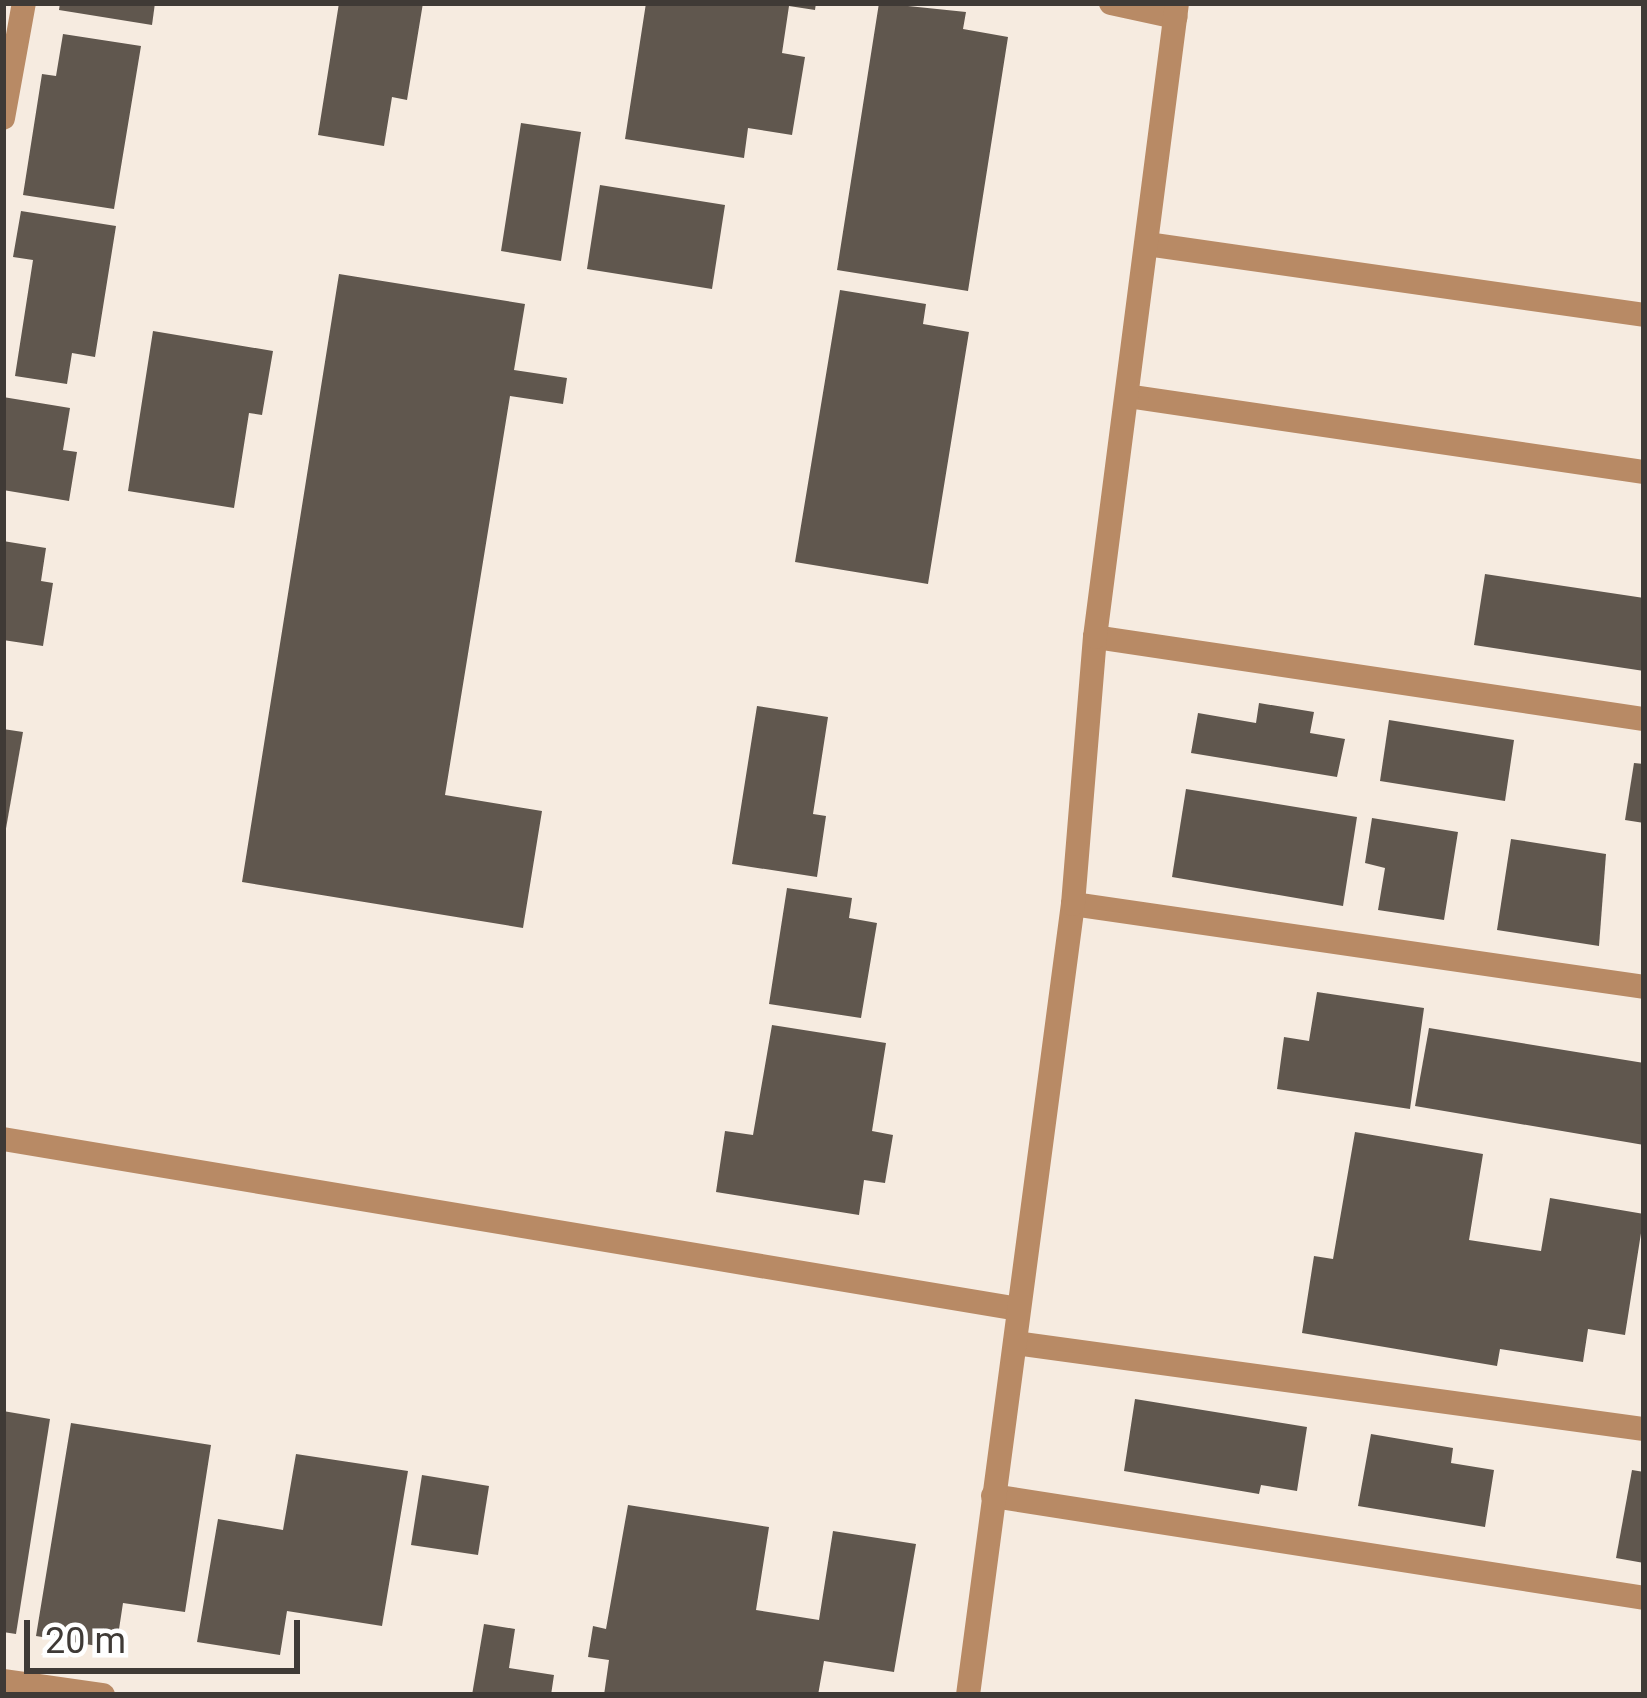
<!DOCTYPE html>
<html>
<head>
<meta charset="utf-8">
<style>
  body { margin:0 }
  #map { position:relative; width:1647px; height:1698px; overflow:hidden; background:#f6ebe0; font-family:Roboto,sans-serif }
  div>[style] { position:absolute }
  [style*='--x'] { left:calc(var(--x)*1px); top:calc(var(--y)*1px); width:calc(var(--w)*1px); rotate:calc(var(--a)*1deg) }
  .building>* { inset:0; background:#60574e }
  .lane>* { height:24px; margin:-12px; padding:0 12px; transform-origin:12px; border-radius:12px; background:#b88a65 }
  .street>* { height:24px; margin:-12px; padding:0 12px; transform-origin:12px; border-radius:12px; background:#b88a65 }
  span { translate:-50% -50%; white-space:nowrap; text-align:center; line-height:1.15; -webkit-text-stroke:12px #fff; paint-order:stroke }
  .frame { position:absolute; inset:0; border:6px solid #3f3a36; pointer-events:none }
  .scale { position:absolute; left:24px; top:1620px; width:276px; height:54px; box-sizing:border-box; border:6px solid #3f3a36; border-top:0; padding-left:15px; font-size:36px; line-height:42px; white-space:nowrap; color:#3f3a36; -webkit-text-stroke:9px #fff; paint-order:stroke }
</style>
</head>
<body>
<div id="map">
  <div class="building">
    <i style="clip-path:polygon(60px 3px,155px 3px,152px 25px,59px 10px)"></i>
    <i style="clip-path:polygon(339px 3px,423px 3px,407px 100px,392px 97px,384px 146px,318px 135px)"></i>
    <i style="clip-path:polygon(646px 3px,816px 3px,815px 10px,789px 6px,782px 53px,805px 57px,792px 135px,748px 128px,744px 158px,625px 139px)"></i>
    <i style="clip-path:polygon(879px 3px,966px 12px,963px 29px,1008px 37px,968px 291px,837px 270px)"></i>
    <i style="clip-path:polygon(63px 34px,141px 46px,114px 209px,23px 195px,42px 74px,56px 76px)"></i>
    <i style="clip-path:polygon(521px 123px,581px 132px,561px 261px,501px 251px)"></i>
    <i style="clip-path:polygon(600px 185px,725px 205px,712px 289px,587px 269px)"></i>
    <i style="clip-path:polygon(21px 211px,116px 226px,95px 357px,72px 353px,67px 384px,15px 376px,33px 260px,13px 257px)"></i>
    <i style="clip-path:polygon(339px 274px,525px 304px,514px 370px,567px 378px,563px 404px,510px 396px,445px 795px,542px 811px,523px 928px,242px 882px)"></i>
    <i style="clip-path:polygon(840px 290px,926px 304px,923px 324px,969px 332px,928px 584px,795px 562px)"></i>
    <i style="clip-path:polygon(153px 331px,273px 351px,262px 415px,249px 413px,234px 508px,128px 491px)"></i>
    <i style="clip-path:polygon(3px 397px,70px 408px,63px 450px,77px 452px,69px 501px,3px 490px)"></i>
    <i style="clip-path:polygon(3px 541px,46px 548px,41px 581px,53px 583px,43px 646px,3px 640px)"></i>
    <i style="clip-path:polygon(1485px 574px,1644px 598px,1644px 671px,1474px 645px)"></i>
    <i style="clip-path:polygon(1259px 703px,1314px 712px,1310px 733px,1345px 739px,1337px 777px,1191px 753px,1198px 713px,1256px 723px)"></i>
    <i style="clip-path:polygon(757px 706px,828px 717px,813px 814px,826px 816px,817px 877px,732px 864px)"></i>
    <i style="clip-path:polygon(1389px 720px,1514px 740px,1505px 801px,1380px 781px)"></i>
    <i style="clip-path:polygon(3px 729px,23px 732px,5px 834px,3px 834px)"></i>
    <i style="clip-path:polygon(1634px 763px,1644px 764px,1644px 823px,1625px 820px)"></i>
    <i style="clip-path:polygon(1186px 789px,1357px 817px,1343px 906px,1172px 877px)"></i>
    <i style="clip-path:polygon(1372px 818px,1458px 832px,1444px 920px,1378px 910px,1385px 868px,1365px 863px)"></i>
    <i style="clip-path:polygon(1511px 839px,1606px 854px,1599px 946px,1497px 930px)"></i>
    <i style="clip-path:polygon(787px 888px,852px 898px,849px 918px,877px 923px,861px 1018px,769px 1004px)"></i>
    <i style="clip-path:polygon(1317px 992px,1424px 1008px,1410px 1109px,1277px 1089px,1284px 1037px,1309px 1041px)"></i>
    <i style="clip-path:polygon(772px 1025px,886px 1043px,872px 1131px,893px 1135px,885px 1183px,864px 1180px,859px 1215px,716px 1192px,725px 1131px,753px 1135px)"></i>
    <i style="clip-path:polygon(1429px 1028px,1644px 1063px,1644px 1145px,1415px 1106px)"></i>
    <i style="clip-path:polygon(1355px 1132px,1483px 1154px,1469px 1240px,1541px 1251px,1550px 1198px,1644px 1214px,1625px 1335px,1588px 1329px,1583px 1362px,1500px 1349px,1497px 1366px,1302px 1333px,1314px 1256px,1333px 1259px)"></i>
    <i style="clip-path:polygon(1135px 1399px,1307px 1427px,1297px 1491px,1261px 1485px,1259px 1494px,1124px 1471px)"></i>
    <i style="clip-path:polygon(3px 1411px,50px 1419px,16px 1634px,3px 1632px)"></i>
    <i style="clip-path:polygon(71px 1423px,211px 1445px,185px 1612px,123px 1603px,116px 1649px,36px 1636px)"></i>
    <i style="clip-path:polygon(1371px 1434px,1453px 1448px,1451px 1463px,1494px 1470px,1485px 1527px,1358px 1506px)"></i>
    <i style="clip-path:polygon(296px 1454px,408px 1471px,382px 1626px,287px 1611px,280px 1655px,197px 1642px,218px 1519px,283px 1530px)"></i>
    <i style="clip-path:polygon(1632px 1470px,1644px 1472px,1644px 1563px,1616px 1558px)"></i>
    <i style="clip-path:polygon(422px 1475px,489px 1486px,478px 1555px,411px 1545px)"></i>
    <i style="clip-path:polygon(628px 1505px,769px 1527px,756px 1610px,819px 1620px,833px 1531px,916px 1544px,894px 1672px,824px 1661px,818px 1695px,604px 1695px,609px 1660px,588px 1657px,593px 1626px,606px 1629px)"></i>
    <i style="clip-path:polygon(484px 1624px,515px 1629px,509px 1668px,554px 1675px,551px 1695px,472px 1695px)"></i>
  </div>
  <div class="lane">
    <i style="--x:1127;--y:396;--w:523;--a:8.36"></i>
  </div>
  <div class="street">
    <i style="--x:1111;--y:3;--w:66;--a:12.3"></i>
    <i style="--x:3;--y:118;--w:117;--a:-79.7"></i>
    <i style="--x:1147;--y:244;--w:502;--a:8.13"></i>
    <i style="--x:1095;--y:637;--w:555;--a:8.5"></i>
    <i style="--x:1073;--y:904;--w:577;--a:8.27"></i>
    <i style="--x:3;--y:1139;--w:1029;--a:9.51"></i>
    <i style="--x:1015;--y:1343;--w:635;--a:7.79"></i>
    <i style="--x:993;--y:1496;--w:659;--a:8.9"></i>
    <i style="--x:3;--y:1681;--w:101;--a:8"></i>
    <i style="--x:968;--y:1695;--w:798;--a:-82.44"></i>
    <i style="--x:1073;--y:904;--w:268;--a:-85.3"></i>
    <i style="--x:1095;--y:637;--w:639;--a:-82.63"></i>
  </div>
  <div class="frame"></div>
  <div class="scale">20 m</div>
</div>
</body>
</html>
